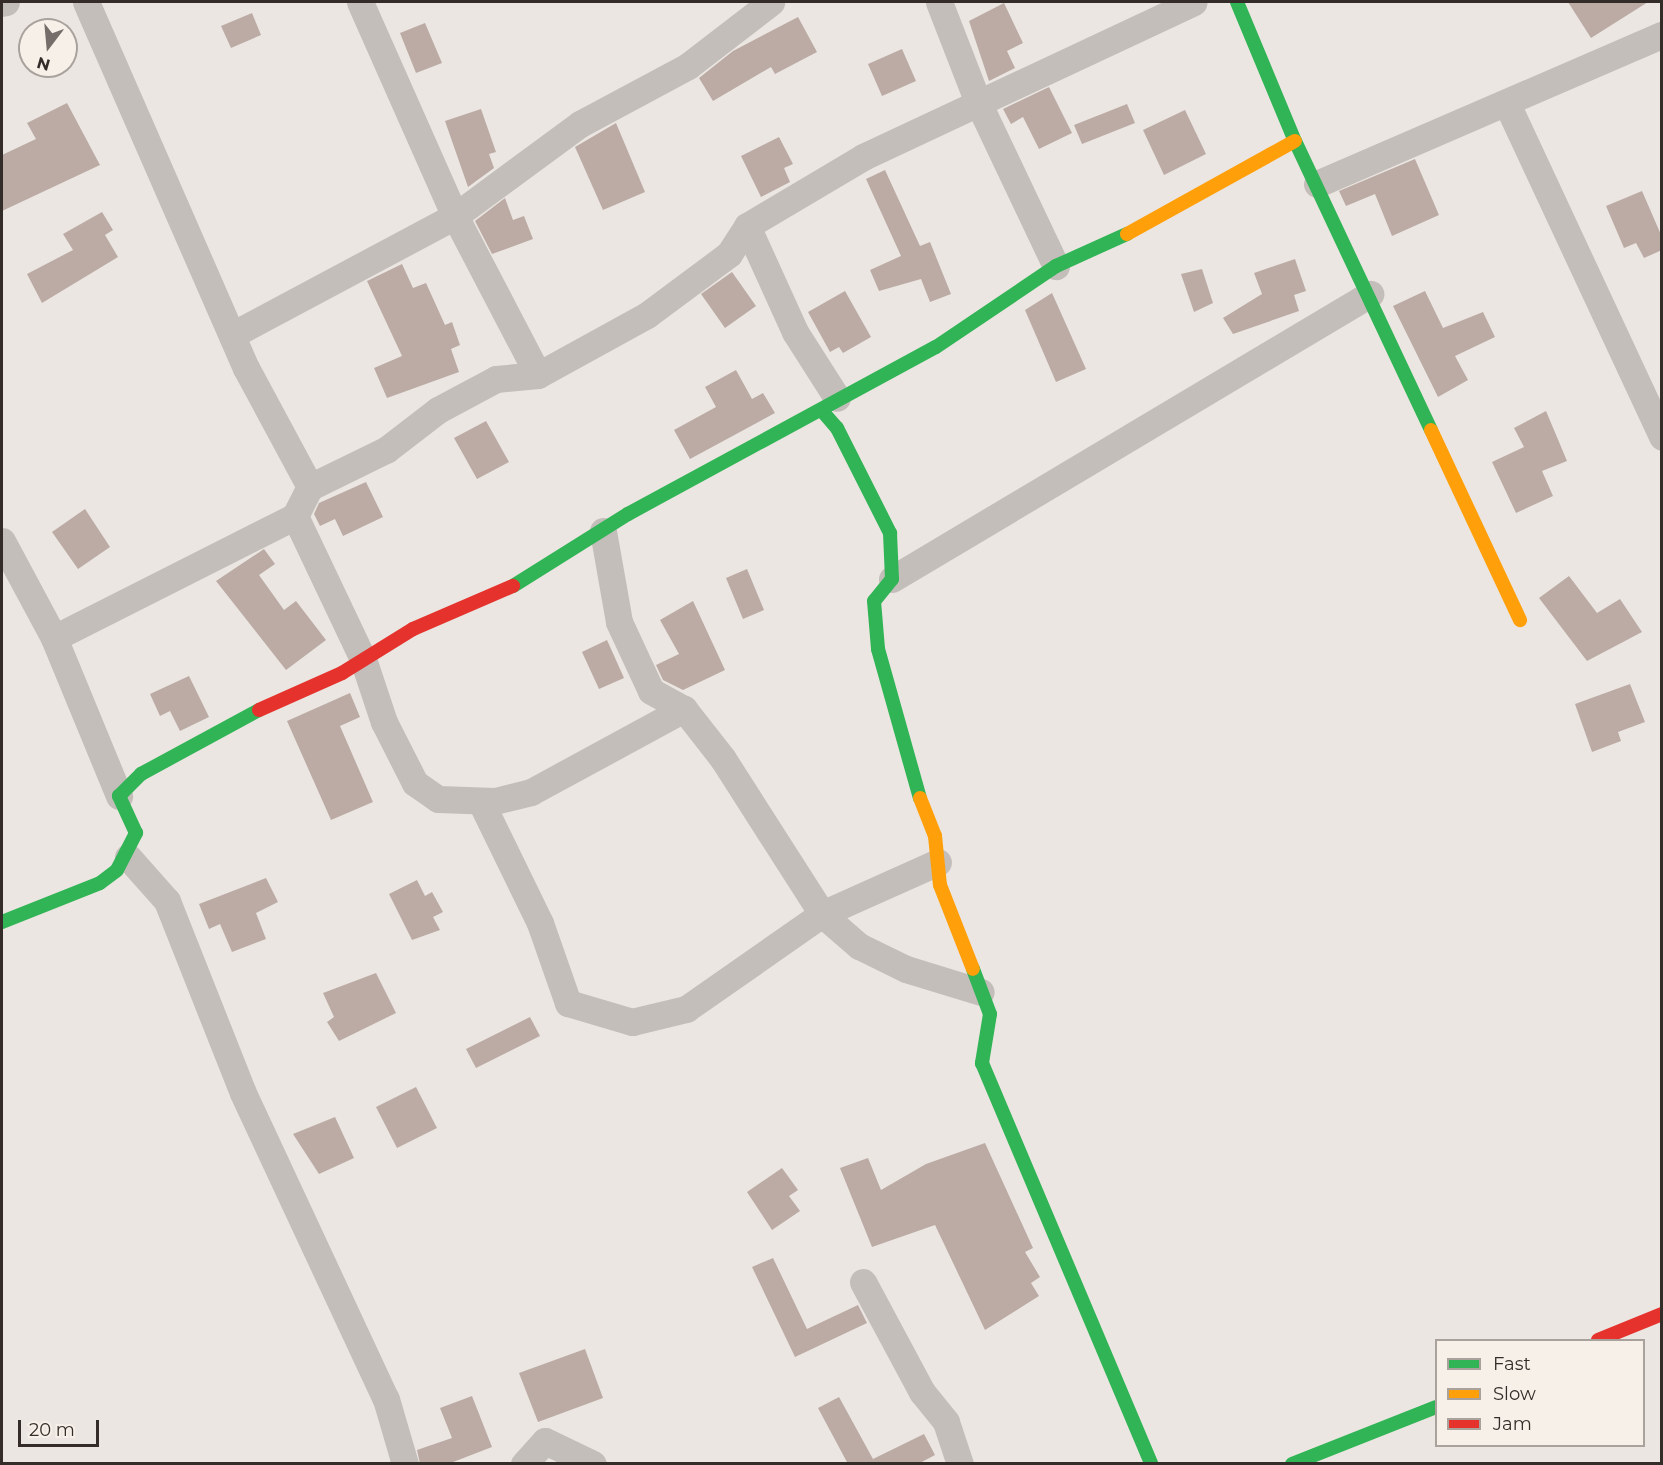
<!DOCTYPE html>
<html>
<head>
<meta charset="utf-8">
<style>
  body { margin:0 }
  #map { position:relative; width:1663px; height:1465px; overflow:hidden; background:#ebe6e1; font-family:Montserrat,sans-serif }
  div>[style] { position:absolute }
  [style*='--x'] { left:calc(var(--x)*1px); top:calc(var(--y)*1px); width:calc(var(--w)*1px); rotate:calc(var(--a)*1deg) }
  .building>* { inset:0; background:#bcaba5 }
  .street>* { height:27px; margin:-13.5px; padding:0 13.5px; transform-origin:13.5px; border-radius:13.5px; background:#c3beba }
  .fast>* { height:14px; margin:-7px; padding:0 7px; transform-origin:7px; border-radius:7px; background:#30b455 }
  .slow>* { height:14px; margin:-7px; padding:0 7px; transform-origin:7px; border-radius:7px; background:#ff9f0a }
  .jam>* { height:14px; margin:-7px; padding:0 7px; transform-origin:7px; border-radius:7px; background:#e5322d }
  span { translate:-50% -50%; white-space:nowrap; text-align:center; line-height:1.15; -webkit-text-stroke:4.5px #f7f0e9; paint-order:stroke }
  .frame { position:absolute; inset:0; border:3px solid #342c29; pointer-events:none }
  .legend { position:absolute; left:1435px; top:1339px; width:210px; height:108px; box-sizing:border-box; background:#f7f0e9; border:2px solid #a9a29c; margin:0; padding:8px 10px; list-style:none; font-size:18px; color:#342c29 }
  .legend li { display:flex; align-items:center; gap:12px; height:30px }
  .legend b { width:30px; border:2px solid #a9a29c }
  .north { position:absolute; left:18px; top:18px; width:60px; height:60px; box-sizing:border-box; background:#f7f0e9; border:2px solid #a9a29c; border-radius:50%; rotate:196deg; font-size:16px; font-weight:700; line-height:24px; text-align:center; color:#342c29 }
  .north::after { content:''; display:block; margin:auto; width:21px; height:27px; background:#746d69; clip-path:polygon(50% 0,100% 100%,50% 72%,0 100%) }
  .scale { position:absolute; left:18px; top:1420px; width:81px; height:27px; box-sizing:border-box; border:3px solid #342c29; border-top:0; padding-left:8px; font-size:18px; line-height:21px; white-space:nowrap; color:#342c29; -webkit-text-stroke:4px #f7f0e9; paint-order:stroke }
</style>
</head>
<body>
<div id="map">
  <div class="building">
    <i style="clip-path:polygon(1568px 2px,1648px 2px,1591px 38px)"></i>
    <i style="clip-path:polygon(1004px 3px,1023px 43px,1007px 51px,1015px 68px,989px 81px,969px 21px)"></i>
    <i style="clip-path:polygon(252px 13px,261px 35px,231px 48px,221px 26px)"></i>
    <i style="clip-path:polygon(798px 17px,817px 52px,775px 74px,771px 67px,713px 101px,699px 78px,733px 51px)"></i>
    <i style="clip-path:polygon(425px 23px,442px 63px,416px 73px,400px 33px)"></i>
    <i style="clip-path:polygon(902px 49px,916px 81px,882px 96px,868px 64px)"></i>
    <i style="clip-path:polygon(1049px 87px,1072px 133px,1039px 149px,1023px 117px,1011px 124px,1003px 109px)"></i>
    <i style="clip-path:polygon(67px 103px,100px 165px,2px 211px,2px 155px,36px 139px,27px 123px)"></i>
    <i style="clip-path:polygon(1127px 104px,1135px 123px,1082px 144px,1074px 125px)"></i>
    <i style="clip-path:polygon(481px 109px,496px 152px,489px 154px,494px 168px,468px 187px,445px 121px)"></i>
    <i style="clip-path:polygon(1185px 110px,1206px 154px,1164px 175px,1143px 130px)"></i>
    <i style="clip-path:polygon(616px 123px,645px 192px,603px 210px,575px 147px)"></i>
    <i style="clip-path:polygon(779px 137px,793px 164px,784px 168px,790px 182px,761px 197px,741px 156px)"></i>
    <i style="clip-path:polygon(1415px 159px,1439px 215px,1392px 236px,1375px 194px,1346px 206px,1339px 191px)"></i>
    <i style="clip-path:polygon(885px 170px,920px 246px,930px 242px,951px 294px,930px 302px,921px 279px,879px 291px,870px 270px,901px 256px,866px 179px)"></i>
    <i style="clip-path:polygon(1642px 191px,1662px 237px,1662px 250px,1644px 258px,1636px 243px,1624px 248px,1606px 206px)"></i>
    <i style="clip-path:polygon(505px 198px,513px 220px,524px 216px,533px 239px,492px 254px,475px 221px)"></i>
    <i style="clip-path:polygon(102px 212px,113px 230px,105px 235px,118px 257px,42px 303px,27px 274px,73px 250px,63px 234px)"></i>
    <i style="clip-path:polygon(1295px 259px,1306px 291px,1294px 295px,1299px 311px,1233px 334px,1223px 318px,1262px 294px,1254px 273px)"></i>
    <i style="clip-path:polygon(402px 264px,413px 288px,426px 283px,445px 325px,452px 322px,460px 345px,451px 349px,459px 372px,387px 398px,374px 368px,402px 356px,367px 281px)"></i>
    <i style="clip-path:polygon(1202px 269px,1213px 303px,1194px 312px,1181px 274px)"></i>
    <i style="clip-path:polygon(732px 272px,756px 306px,725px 328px,701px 294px)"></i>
    <i style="clip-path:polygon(845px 291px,871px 337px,843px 353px,839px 347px,830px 352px,808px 312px)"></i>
    <i style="clip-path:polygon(1425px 291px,1443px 328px,1483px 312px,1495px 337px,1455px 356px,1468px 380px,1438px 397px,1393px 306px)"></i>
    <i style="clip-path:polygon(1052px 293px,1086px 369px,1056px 382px,1025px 310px)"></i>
    <i style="clip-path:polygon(736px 370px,752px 399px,763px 393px,775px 413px,690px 459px,674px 430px,716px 407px,705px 387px)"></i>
    <i style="clip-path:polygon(1546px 411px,1567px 461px,1542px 471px,1553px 496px,1516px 513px,1492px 462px,1524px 447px,1514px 428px)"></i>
    <i style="clip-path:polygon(486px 421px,509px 462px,477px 479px,454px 438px)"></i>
    <i style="clip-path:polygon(366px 482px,383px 517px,343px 536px,335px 519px,320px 526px,314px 514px,319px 503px)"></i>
    <i style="clip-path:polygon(85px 509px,110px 547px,78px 569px,52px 532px)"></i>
    <i style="clip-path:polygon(264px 549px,275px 564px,259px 575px,284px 610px,296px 601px,326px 640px,286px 670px,216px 581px)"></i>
    <i style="clip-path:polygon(747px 569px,764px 610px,743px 619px,726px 578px)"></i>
    <i style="clip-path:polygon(1569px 576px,1597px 613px,1620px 599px,1642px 632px,1587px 661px,1539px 598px)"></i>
    <i style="clip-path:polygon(693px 601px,725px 670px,683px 690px,663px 680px,656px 665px,679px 654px,660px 620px)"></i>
    <i style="clip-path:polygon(607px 640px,624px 678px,599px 689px,582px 652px)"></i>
    <i style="clip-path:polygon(189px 676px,209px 717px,180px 731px,170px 711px,160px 716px,150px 694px)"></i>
    <i style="clip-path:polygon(1630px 684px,1645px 722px,1618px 732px,1621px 741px,1592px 752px,1575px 704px)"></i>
    <i style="clip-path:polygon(350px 693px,360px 717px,340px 726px,373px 802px,331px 820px,287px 721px)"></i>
    <i style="clip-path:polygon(266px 878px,278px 902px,256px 913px,266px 939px,232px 952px,220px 924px,209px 929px,199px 904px)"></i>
    <i style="clip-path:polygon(417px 880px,425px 896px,432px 892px,443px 912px,433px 917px,440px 930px,412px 940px,389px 894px)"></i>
    <i style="clip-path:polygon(376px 973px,396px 1013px,339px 1041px,327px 1022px,334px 1017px,323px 993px)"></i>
    <i style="clip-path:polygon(530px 1017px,540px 1036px,476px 1068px,466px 1049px)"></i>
    <i style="clip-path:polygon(416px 1087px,437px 1128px,397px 1148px,376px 1107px)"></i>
    <i style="clip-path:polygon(335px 1117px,354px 1158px,319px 1174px,293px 1134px)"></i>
    <i style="clip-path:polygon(985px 1143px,1033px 1248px,1025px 1252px,1040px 1277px,1031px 1283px,1039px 1296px,985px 1330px,935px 1225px,872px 1247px,840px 1168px,868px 1158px,881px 1190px,926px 1164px)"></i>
    <i style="clip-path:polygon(782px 1168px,798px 1190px,789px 1196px,800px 1211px,772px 1230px,747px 1192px)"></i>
    <i style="clip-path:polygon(773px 1258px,807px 1329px,858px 1305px,867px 1323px,795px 1357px,752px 1267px)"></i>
    <i style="clip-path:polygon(585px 1349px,603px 1398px,538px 1422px,519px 1373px)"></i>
    <i style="clip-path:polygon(472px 1396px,492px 1447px,448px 1464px,420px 1464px,417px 1450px,452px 1438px,440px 1408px)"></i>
    <i style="clip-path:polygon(839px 1397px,873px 1459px,924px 1434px,935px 1455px,918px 1464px,848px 1464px,818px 1408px)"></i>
  </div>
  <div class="street">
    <i style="--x:86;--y:2;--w:399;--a:66.4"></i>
    <i style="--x:246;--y:368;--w:135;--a:61.7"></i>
    <i style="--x:360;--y:2;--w:234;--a:66.1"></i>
    <i style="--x:455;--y:216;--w:179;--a:62.4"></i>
    <i style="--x:939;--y:2;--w:105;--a:68.8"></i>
    <i style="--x:977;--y:100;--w:184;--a:64.6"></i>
    <i style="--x:2;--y:3;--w:4;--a:-14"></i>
    <i style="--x:1508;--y:106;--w:365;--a:65"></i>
    <i style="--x:1317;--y:184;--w:376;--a:-23.4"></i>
    <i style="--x:747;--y:226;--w:116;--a:65.6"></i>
    <i style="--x:795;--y:332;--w:78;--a:57.5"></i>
    <i style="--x:232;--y:335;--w:253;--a:-28.1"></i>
    <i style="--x:455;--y:216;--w:155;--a:-36.4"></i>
    <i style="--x:580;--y:124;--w:123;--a:-28.2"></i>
    <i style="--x:688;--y:66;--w:105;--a:-37.6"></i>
    <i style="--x:295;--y:516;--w:158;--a:64.6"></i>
    <i style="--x:363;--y:659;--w:66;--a:71.6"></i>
    <i style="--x:384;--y:722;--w:68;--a:63.1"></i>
    <i style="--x:415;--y:783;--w:28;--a:35"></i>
    <i style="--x:438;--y:799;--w:57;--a:2"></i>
    <i style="--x:495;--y:801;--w:37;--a:-14"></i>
    <i style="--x:531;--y:792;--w:174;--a:-28.5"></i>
    <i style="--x:603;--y:531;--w:92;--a:80"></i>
    <i style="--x:619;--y:622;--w:76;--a:65.1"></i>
    <i style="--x:651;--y:691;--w:38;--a:29"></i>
    <i style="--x:684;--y:709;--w:63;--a:52"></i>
    <i style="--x:723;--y:759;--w:184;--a:57.4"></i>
    <i style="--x:822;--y:914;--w:49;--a:40.9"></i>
    <i style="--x:859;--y:946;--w:52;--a:26.1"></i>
    <i style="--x:906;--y:969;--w:78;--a:17"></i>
    <i style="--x:2;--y:541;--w:110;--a:61.8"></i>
    <i style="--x:54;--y:638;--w:171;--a:67.6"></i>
    <i style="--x:892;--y:579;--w:557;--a:-30.8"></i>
    <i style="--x:54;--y:638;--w:270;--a:-26.8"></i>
    <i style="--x:295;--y:516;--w:33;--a:-63"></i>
    <i style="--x:310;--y:487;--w:85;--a:-26"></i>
    <i style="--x:386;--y:450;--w:66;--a:-37.6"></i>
    <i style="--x:438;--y:410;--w:66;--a:-28.1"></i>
    <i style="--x:496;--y:379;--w:42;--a:-5.4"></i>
    <i style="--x:538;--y:375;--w:124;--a:-28.8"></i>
    <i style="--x:647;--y:315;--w:102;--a:-36.6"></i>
    <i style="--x:729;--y:254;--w:33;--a:-57"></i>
    <i style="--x:747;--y:226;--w:135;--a:-30.7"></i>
    <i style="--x:863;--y:157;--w:365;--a:-25.1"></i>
    <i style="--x:481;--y:802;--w:135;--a:64"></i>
    <i style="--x:540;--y:923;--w:85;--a:70.7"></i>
    <i style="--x:568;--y:1003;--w:67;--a:16.5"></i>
    <i style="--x:632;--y:1022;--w:56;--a:-13.5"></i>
    <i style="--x:686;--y:1009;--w:166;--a:-34.9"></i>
    <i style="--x:822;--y:914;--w:127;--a:-24.1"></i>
    <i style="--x:128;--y:857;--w:59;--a:48.4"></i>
    <i style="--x:167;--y:901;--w:206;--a:68.4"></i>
    <i style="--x:243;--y:1093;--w:338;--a:65"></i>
    <i style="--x:386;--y:1399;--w:68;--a:73.7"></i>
    <i style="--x:863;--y:1282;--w:125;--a:61.8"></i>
    <i style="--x:922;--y:1392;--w:38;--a:51"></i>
    <i style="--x:946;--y:1422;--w:44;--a:71.6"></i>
    <i style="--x:524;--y:1464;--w:31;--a:-48"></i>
    <i style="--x:545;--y:1441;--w:53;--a:25.6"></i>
  </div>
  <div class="fast">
    <i style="--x:1237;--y:2;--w:151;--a:67.4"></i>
    <i style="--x:1295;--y:141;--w:319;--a:64.8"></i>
    <i style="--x:823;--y:412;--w:21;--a:49"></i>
    <i style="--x:837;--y:428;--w:118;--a:63.2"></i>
    <i style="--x:890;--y:533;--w:46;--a:87.5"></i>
    <i style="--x:892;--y:579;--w:28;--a:129"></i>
    <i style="--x:874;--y:601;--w:48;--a:85.2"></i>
    <i style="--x:878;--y:649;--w:155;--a:74.3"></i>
    <i style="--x:513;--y:586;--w:136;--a:-32.1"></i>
    <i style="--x:628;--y:514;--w:350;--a:-28.5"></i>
    <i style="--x:936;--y:347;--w:145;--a:-34"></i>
    <i style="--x:1056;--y:266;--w:78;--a:-24.3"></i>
    <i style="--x:2;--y:922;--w:105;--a:-21.7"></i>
    <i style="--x:100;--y:883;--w:21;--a:-37"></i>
    <i style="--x:117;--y:870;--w:42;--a:-62.8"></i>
    <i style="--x:136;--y:833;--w:41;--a:-114.7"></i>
    <i style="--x:119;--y:796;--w:31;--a:-45"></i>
    <i style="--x:141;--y:774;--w:134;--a:-28.5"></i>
    <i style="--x:973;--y:969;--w:48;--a:69.3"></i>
    <i style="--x:990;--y:1014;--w:50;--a:99.3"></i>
    <i style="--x:982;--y:1063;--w:435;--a:67.1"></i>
    <i style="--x:1292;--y:1464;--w:155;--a:-21.6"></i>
  </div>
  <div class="slow">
    <i style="--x:1127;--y:234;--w:192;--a:-29"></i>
    <i style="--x:1431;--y:430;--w:210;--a:64.9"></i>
    <i style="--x:920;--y:798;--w:41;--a:68.5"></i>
    <i style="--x:935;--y:836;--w:49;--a:84.2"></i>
    <i style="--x:940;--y:885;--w:90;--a:68.6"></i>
  </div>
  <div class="jam">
    <i style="--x:259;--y:710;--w:91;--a:-24"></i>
    <i style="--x:342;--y:673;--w:84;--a:-31.8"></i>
    <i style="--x:413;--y:629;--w:109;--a:-23.3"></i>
    <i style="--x:1598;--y:1340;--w:69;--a:-22.1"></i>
  </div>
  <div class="frame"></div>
  <ul class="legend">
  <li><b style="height:8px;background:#30b455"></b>Fast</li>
  <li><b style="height:8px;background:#ff9f0a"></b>Slow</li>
  <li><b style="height:8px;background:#e5322d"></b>Jam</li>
  </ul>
  <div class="north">N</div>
  <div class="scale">20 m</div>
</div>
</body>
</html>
